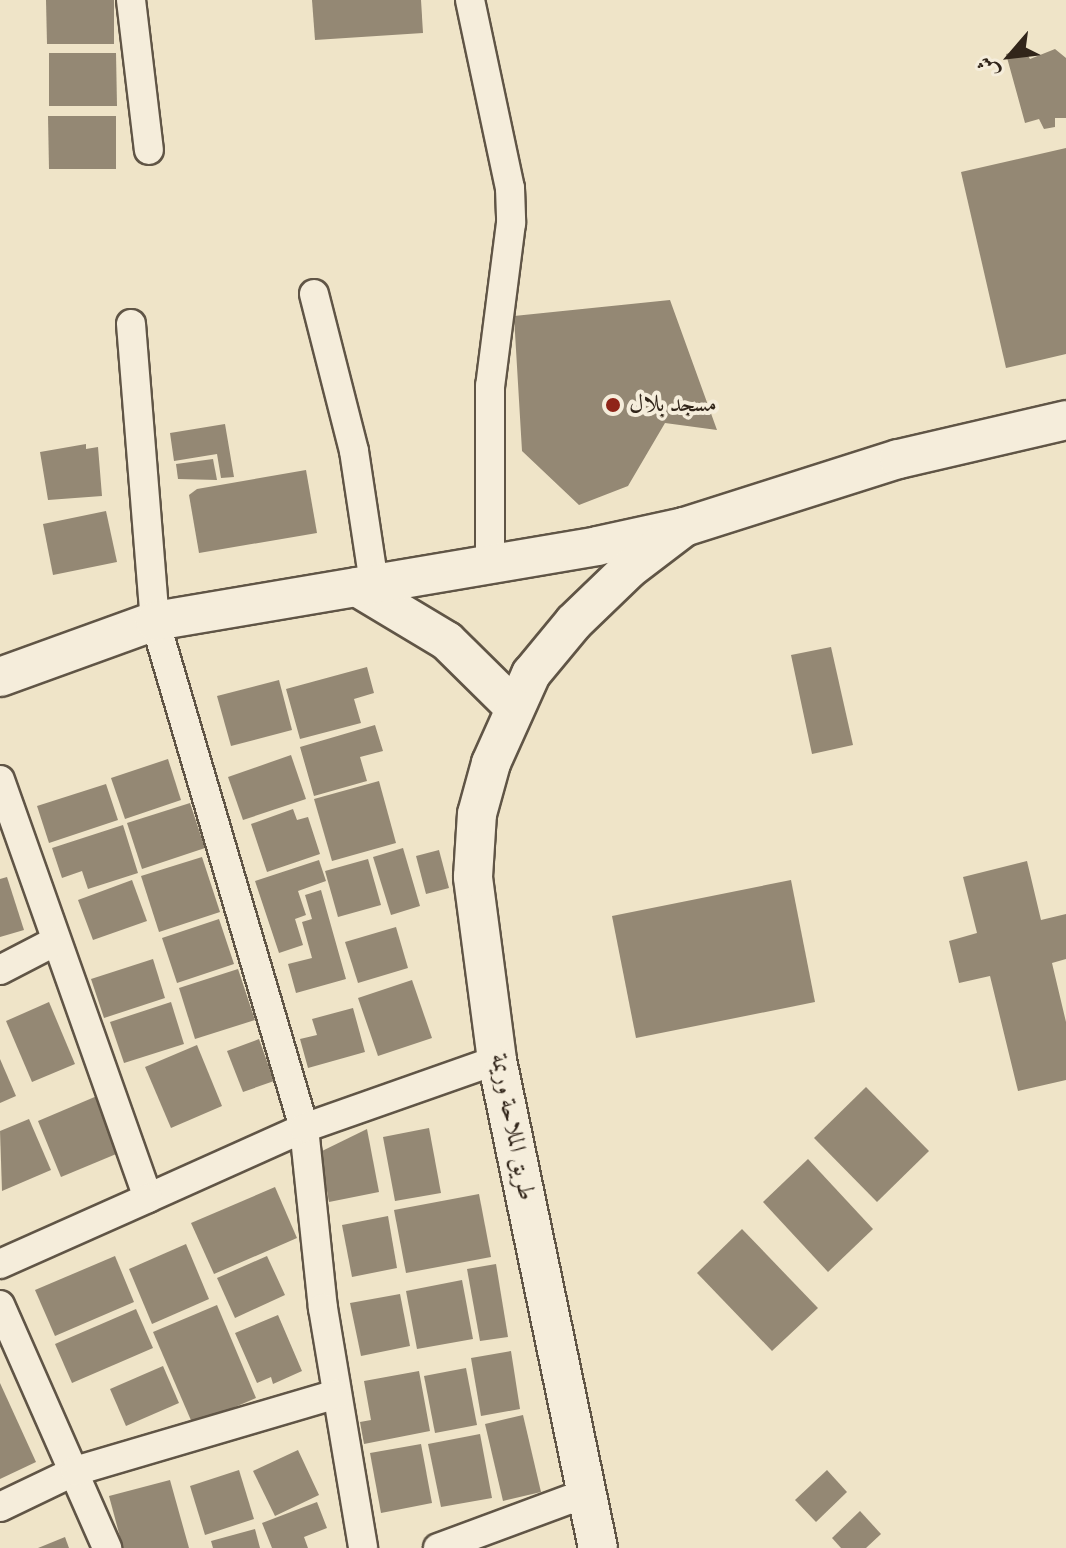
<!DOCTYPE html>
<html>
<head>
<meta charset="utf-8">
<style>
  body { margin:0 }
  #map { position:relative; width:1066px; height:1548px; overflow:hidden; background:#efe4c8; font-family:"IM FELL English",Amiri,serif }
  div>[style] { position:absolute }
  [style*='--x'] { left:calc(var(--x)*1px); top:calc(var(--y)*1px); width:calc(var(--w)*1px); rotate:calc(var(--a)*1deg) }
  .building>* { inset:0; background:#948874 }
  .roads { filter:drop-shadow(2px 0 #605546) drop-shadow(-2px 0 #605546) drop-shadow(0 2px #605546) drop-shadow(0 -2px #605546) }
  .street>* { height:28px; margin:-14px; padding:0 14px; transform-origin:14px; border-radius:14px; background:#f5eddb }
  .secondary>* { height:38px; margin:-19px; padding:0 19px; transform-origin:19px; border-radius:19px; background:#f5eddb }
  .dots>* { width:22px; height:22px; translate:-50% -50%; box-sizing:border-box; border:4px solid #f5eddb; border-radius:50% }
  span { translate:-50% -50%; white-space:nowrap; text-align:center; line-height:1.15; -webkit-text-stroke:8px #f5eddb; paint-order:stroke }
  .poi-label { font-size:24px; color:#31251a }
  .left { translate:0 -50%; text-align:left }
  .street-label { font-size:24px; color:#31251a }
  .north { position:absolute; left:970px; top:16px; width:80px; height:80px; -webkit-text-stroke:6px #f5eddb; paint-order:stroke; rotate:242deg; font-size:22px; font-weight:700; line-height:32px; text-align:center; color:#31251a }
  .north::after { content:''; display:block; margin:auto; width:28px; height:36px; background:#31251a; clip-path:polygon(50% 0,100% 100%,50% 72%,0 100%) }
</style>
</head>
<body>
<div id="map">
  <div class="building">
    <i style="clip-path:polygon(46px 0,114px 0,114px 44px,47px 44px)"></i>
    <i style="clip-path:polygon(312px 0,421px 0,423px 33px,315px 40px)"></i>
    <i style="clip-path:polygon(1024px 49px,1030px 59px,1055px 49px,1066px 58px,1066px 118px,1055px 118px,1055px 127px,1044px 129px,1039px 119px,1025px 123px,1006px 54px)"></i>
    <i style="clip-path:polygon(49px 53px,116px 53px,117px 106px,49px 106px)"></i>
    <i style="clip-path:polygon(48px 116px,116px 116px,116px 169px,49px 169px)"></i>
    <i style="clip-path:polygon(1066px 148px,1066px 354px,1006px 368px,961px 172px)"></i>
    <i style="clip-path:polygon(670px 300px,717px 430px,665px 423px,628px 486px,579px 505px,522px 451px,514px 316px)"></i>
    <i style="clip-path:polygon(225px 424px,234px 477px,221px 478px,217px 454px,174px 461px,170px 433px)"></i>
    <i style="clip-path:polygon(86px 444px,86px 449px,98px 447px,102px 496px,48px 500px,40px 452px)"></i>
    <i style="clip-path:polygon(213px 459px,217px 480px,178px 479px,176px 464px)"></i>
    <i style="clip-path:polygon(306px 470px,317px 533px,199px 553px,189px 495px,197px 489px)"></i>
    <i style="clip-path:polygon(106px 511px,117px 562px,53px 575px,43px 524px)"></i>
    <i style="clip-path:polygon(831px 647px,853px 745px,812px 754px,791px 655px)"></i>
    <i style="clip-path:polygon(367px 667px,374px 693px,354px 699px,361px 723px,300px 739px,286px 689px)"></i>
    <i style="clip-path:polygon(279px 680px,292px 730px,231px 746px,217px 696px)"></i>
    <i style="clip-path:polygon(375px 725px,383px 751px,360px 757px,367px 781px,314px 796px,300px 747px)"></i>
    <i style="clip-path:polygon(291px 755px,306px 799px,243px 820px,228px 777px)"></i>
    <i style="clip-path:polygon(168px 759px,181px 800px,125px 819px,111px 778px)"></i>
    <i style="clip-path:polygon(379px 781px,396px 843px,332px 861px,314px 799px)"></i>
    <i style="clip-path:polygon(106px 784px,118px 820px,49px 843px,37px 806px)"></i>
    <i style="clip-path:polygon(190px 803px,205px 848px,142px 869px,127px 823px)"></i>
    <i style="clip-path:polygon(293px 809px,297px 820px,308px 817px,320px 854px,267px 872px,251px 824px)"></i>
    <i style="clip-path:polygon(123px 825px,138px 873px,88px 889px,82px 871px,62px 878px,52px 848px)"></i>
    <i style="clip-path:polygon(403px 848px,420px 906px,391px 915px,373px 857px)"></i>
    <i style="clip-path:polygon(439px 850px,449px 888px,426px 894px,416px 856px)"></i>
    <i style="clip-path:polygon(202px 857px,220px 912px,159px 932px,141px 876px)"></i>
    <i style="clip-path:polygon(368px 859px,381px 905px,338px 917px,325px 871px)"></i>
    <i style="clip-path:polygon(319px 860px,326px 881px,298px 891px,306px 915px,295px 919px,303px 945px,279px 953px,255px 881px)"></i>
    <i style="clip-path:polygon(1027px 861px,1041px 920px,1066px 914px,1066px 959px,1052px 963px,1066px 1022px,1066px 1080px,1018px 1091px,990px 976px,959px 983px,949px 941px,977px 933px,963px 877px)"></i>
    <i style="clip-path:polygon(7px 877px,24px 930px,0 937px,0 879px)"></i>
    <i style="clip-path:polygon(132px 880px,147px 921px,93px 940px,78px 900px)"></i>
    <i style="clip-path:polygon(791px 880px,815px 1002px,636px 1038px,612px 916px)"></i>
    <i style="clip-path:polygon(321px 890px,346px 979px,296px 993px,288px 964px,312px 958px,302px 922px,312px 919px,305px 895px)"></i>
    <i style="clip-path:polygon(219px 919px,234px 964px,177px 983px,162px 938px)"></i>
    <i style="clip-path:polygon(396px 927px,408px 968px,358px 983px,345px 942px)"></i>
    <i style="clip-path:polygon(153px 959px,165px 998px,104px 1018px,91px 979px)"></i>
    <i style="clip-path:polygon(238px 969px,255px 1020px,195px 1039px,179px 988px)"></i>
    <i style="clip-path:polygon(412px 980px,432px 1038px,378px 1056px,358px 998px)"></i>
    <i style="clip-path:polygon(49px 1002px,75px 1064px,32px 1082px,6px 1021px)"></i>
    <i style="clip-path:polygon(171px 1002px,184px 1044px,124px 1063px,110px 1022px)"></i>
    <i style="clip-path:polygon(353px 1008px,365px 1052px,308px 1068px,300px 1039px,317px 1035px,312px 1019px)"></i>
    <i style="clip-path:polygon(259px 1039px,274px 1081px,243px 1092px,227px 1051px)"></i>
    <i style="clip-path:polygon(197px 1045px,222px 1106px,171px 1128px,145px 1067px)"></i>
    <i style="clip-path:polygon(0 1059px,16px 1096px,0 1103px)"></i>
    <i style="clip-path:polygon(866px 1087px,929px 1151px,877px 1202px,814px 1138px)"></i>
    <i style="clip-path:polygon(97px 1096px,121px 1152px,61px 1177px,38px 1121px)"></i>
    <i style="clip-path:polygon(29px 1119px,51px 1170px,2px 1191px,0 1131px)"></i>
    <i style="clip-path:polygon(429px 1128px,441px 1193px,395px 1201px,383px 1137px)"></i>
    <i style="clip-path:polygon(367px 1129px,379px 1192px,329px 1202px,320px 1152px)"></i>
    <i style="clip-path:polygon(808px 1159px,873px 1229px,828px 1272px,763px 1202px)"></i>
    <i style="clip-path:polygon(275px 1187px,297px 1238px,214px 1274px,191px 1223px)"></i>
    <i style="clip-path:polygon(479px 1194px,491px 1257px,406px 1273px,394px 1210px)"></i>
    <i style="clip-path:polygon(388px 1216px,397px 1268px,352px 1277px,342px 1225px)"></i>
    <i style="clip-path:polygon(742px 1229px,818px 1308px,772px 1351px,697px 1273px)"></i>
    <i style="clip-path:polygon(186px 1244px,209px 1299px,152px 1324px,129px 1269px)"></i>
    <i style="clip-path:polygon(115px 1256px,134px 1302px,55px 1336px,35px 1290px)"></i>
    <i style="clip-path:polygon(267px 1256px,285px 1295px,235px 1318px,217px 1278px)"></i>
    <i style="clip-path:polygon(496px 1264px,508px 1337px,480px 1341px,467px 1269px)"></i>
    <i style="clip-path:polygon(462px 1280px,473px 1339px,417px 1349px,406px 1291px)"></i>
    <i style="clip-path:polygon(400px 1294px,410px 1346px,361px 1356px,350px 1303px)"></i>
    <i style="clip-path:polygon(217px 1305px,256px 1398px,193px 1425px,153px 1332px)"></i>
    <i style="clip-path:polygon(136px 1309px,153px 1348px,72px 1383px,55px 1344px)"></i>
    <i style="clip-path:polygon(278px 1315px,302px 1371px,273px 1384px,271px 1377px,257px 1383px,235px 1333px)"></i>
    <i style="clip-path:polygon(511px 1351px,520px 1409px,481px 1416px,471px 1358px)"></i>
    <i style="clip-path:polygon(163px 1366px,179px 1403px,126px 1426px,110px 1389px)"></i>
    <i style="clip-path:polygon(466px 1368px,477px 1425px,435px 1433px,424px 1376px)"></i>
    <i style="clip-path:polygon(419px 1371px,430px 1431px,364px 1444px,360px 1422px,371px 1420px,364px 1381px)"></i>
    <i style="clip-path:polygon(0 1383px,36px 1462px,0 1479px)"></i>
    <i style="clip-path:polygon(523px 1415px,541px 1492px,503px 1501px,485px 1424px)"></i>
    <i style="clip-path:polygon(480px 1434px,492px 1498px,441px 1507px,428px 1444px)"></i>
    <i style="clip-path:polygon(421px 1444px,432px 1503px,381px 1513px,370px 1453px)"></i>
    <i style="clip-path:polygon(298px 1450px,319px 1495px,275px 1516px,253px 1471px)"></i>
    <i style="clip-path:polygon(239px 1470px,254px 1519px,205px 1535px,190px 1486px)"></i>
    <i style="clip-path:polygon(827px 1470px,847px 1492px,816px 1522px,795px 1500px)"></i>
    <i style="clip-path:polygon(170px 1480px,189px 1548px,123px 1548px,109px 1496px)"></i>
    <i style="clip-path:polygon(317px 1502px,327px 1528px,304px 1537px,308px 1548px,272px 1548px,262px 1523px)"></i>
    <i style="clip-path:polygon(860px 1511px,881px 1534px,866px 1548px,841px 1548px,832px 1538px)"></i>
    <i style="clip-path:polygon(255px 1529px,260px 1548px,213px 1548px,211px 1541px)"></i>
    <i style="clip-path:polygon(65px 1537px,69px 1548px,38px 1548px)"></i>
  </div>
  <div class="roads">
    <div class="street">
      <i style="--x:131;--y:0;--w:151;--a:83.2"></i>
      <i style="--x:470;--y:0;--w:192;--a:78"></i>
      <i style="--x:510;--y:188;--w:35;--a:88"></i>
      <i style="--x:511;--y:223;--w:164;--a:97.3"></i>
      <i style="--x:490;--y:386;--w:178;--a:90"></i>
      <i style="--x:314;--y:294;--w:162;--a:75.7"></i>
      <i style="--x:354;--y:451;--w:134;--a:81.4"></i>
      <i style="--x:131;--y:324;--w:298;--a:85.4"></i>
      <i style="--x:155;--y:621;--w:528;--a:73.62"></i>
      <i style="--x:304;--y:1128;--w:181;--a:84"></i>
      <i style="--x:323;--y:1308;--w:243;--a:80.5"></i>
      <i style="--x:0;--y:780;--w:443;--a:70.5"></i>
      <i style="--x:148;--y:1198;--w:171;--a:-24.2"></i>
      <i style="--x:304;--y:1128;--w:205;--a:-19.4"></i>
      <i style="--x:0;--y:970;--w:63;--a:-27.4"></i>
      <i style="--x:0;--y:1264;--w:162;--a:-24"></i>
      <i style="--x:0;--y:1305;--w:266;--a:66.2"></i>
      <i style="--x:0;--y:1507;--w:83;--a:-25.6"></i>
      <i style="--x:75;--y:1471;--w:272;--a:-16.4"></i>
      <i style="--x:438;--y:1548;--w:159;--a:-20.3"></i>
    </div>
    <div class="secondary">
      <i style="--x:357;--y:587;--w:105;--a:31"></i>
      <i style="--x:447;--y:641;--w:95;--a:44.6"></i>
      <i style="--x:0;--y:677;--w:165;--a:-19.9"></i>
      <i style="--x:155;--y:621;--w:448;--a:-9.6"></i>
      <i style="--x:597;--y:546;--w:89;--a:-12.3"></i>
      <i style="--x:684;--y:527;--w:225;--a:-17.6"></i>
      <i style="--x:899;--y:459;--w:171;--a:-13.1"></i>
      <i style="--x:598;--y:1548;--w:498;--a:-101.7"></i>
      <i style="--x:497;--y:1060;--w:185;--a:-97.5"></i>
      <i style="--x:473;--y:877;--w:63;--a:-86.4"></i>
      <i style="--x:477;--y:814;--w:53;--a:-74.6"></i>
      <i style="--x:491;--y:763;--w:98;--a:-65.8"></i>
      <i style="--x:531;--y:674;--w:67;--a:-50.4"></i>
      <i style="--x:574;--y:622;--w:76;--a:-43.9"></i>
      <i style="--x:629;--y:569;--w:69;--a:-37.4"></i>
    </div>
  </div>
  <div class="dots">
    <i style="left:613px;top:405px;background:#8f2418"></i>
  </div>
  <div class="poi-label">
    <span class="left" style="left:629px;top:405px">مسجد بلال</span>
  </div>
  <div class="street-label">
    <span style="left:512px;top:1127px;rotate:79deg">طريق الملاحة وريمة</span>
  </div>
  <div class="north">ش</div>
</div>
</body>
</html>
